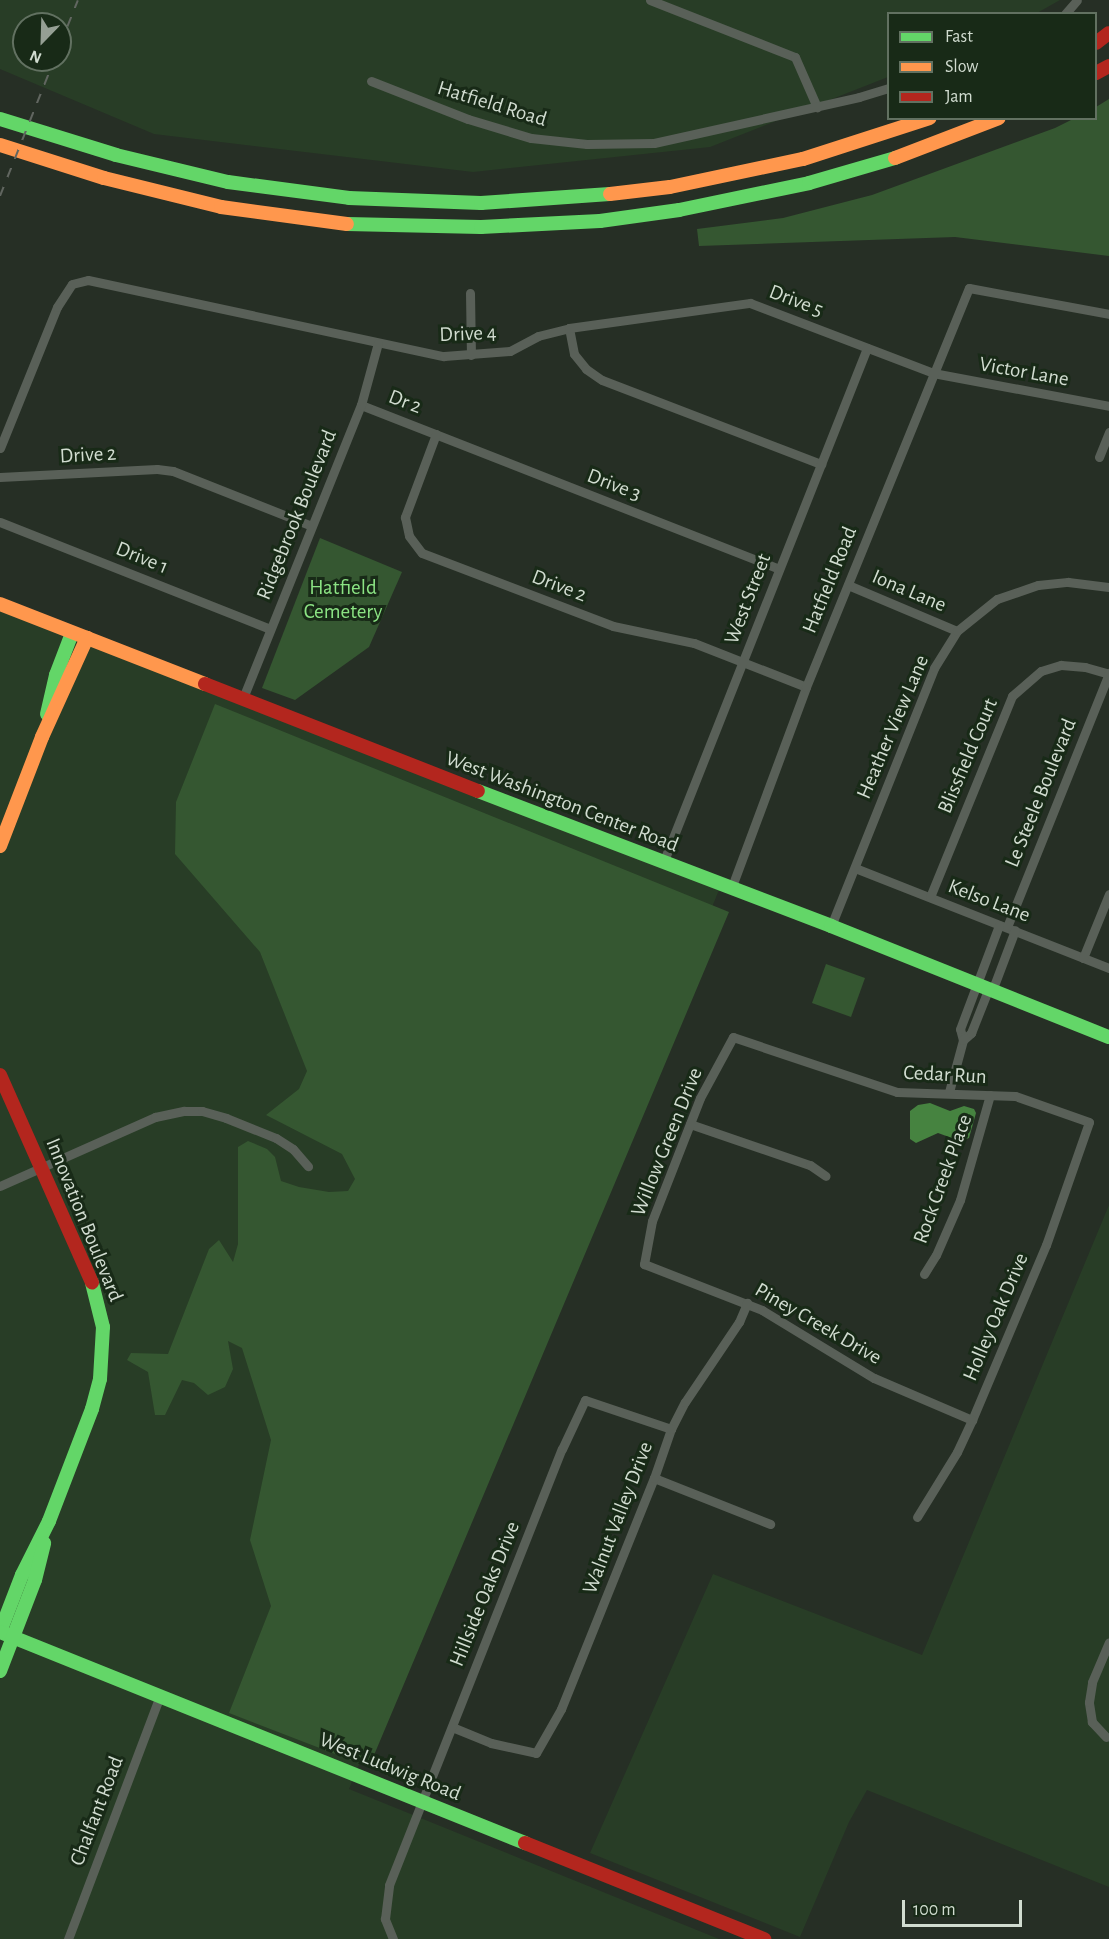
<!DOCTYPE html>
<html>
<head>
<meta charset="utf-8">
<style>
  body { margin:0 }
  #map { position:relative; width:1109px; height:1939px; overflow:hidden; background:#262f25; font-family:"Alegreya Sans",sans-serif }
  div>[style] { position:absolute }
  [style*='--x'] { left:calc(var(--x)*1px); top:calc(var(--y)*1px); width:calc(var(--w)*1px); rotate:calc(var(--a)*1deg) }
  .built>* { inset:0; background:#283d26 }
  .green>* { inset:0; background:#355731 }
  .water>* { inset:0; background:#468340 }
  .street>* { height:9px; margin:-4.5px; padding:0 4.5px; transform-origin:4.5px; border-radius:4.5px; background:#596058 }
  .fast>* { height:14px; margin:-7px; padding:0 7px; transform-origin:7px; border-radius:7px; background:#63d668 }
  .slow>* { height:14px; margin:-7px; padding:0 7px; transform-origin:7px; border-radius:7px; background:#ff974d }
  .jam>* { height:14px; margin:-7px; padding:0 7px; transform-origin:7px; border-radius:7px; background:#b3261e }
  .rail>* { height:2px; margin-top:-1px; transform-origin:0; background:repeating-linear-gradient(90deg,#616660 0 10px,transparent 0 20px) }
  span { translate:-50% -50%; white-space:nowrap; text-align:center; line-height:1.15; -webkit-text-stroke:6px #182a17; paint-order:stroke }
  .street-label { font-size:21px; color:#d1dcd0 }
  .park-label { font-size:21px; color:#8be383 }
  .legend { position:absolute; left:887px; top:12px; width:210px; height:108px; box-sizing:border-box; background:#182a17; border:2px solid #627161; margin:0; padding:8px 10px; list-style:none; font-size:18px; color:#d1dcd0 }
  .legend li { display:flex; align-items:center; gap:12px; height:30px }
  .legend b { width:30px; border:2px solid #627161 }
  .north { position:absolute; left:12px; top:12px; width:60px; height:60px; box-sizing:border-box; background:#182a17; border:2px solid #627161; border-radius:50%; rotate:203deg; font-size:16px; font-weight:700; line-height:24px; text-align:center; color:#d1dcd0 }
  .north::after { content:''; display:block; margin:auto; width:21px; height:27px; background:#959f94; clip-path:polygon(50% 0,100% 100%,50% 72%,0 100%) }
  .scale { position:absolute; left:902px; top:1900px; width:120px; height:27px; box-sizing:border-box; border:3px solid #d1dcd0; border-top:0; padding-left:8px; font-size:18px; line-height:21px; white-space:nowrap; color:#d1dcd0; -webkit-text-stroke:4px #182a17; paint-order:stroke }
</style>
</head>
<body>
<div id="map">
  <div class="built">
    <i style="clip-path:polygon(evenodd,0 0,1060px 0,1037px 13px,888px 14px,888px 77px,710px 147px,473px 172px,154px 134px,0 69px,0 0,24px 24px,60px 24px,60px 60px,24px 60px,24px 24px)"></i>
    <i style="clip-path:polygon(0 609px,719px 890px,349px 1789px,719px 1939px,0 1939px)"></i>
    <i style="clip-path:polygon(1109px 1205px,1109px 1887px,867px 1790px,849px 1822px,800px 1937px,590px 1853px,713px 1574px,922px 1655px)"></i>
  </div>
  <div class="green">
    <i style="clip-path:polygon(1109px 99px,1109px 256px,955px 237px,699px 246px,697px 229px,783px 218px,872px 195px,1055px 128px,1073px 119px,1096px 118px,1096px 107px)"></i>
    <i style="clip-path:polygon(320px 538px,402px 572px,369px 647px,295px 700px,262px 688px)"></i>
    <i style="clip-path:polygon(215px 704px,729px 912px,369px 1767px,229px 1713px,271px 1606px,250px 1540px,271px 1440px,242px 1348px,228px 1341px,233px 1369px,225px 1387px,208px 1395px,194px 1383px,182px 1380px,165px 1415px,155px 1415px,148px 1372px,127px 1360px,131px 1353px,168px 1354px,209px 1249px,219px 1240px,233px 1262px,238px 1244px,238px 1147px,248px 1141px,267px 1149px,275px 1157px,281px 1181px,299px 1187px,329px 1192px,348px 1191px,355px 1179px,342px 1154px,266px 1115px,299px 1089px,307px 1071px,260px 952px,175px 854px,176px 802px)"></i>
    <i style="clip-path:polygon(826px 964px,865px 978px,851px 1017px,812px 1003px)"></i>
  </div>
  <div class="water">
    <i style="clip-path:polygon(930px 1103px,950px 1111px,964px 1106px,974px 1109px,976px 1113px,969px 1138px,960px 1141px,938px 1133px,916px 1143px,910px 1139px,910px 1111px,918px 1105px)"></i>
  </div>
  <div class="street">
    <i style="--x:650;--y:0;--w:156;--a:21.5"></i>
    <i style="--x:795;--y:57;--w:55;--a:66.3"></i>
    <i style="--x:1065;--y:14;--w:18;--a:-49"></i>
    <i style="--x:371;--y:81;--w:104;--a:21.4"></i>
    <i style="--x:468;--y:119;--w:66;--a:16.8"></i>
    <i style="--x:531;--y:138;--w:56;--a:6.1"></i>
    <i style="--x:587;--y:144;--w:67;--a:-0.9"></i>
    <i style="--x:654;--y:143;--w:210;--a:-12.6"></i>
    <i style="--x:859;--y:97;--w:30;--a:-17"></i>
    <i style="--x:470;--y:293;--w:62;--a:89.1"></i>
    <i style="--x:569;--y:328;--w:26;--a:79"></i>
    <i style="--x:574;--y:354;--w:19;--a:51"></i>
    <i style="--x:586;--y:369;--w:19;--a:35"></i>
    <i style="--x:602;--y:380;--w:235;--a:21"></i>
    <i style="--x:361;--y:405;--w:449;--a:21.4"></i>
    <i style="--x:436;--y:434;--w:89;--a:110.5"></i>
    <i style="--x:405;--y:517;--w:19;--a:78"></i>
    <i style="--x:409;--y:536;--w:21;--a:53"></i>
    <i style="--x:422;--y:553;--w:204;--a:20.9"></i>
    <i style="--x:613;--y:626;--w:83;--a:11.9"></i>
    <i style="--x:694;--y:643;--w:120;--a:21.4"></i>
    <i style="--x:0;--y:448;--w:152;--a:-68"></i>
    <i style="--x:57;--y:307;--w:27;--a:-57"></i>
    <i style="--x:72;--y:284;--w:16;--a:-14"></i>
    <i style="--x:88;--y:280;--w:364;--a:12.1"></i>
    <i style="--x:444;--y:356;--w:66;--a:-4.3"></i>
    <i style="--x:510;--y:351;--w:32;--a:-28"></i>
    <i style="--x:538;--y:336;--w:32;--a:-14"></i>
    <i style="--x:569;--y:328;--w:183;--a:-7.9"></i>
    <i style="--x:750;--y:303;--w:196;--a:20.9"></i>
    <i style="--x:933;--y:373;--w:179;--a:10.6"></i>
    <i style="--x:1099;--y:457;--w:27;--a:-68"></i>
    <i style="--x:0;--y:477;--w:157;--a:-2.9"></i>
    <i style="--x:157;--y:469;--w:16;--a:7"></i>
    <i style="--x:173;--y:471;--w:149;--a:21.6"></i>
    <i style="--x:0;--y:522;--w:290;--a:21.6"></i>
    <i style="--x:848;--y:585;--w:118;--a:22.9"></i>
    <i style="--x:243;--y:698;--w:316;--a:-68.1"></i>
    <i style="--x:361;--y:405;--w:64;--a:-74.7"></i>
    <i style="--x:663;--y:863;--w:554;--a:-68.39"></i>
    <i style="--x:855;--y:868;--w:273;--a:21.5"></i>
    <i style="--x:731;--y:889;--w:215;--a:-69.6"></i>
    <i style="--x:806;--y:687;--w:431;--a:-67.8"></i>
    <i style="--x:969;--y:288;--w:142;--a:10.5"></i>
    <i style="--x:930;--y:897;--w:217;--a:-67.8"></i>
    <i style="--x:1012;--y:696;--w:38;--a:-41"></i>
    <i style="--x:1041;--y:671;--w:21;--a:-17"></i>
    <i style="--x:1061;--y:665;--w:24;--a:5"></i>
    <i style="--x:1085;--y:667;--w:25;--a:16"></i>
    <i style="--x:831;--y:926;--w:278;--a:-68.2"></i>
    <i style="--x:934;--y:668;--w:44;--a:-58.1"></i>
    <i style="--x:957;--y:631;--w:51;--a:-38.7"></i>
    <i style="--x:997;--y:599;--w:43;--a:-18.9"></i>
    <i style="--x:1038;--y:585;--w:30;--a:-6"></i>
    <i style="--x:1068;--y:582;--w:41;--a:7"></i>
    <i style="--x:1007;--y:927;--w:274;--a:-68.1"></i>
    <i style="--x:1083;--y:958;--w:69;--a:-67.9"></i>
    <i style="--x:992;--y:991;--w:65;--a:-69.3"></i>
    <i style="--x:963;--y:1040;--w:11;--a:-105"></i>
    <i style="--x:960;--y:1029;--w:111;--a:-69.4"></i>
    <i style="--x:949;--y:1092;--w:54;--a:-74.9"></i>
    <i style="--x:963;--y:1040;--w:11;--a:-41"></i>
    <i style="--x:971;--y:1033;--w:46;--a:-68.4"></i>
    <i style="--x:690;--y:1124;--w:127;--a:18.9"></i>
    <i style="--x:810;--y:1165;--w:19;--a:35"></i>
    <i style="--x:0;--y:1186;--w:170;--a:-24"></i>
    <i style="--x:155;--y:1117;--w:30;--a:-12"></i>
    <i style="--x:184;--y:1111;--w:18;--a:0"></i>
    <i style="--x:202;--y:1111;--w:25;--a:16"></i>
    <i style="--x:226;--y:1118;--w:54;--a:21.8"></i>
    <i style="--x:276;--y:1138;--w:20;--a:33"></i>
    <i style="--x:293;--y:1149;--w:23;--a:49"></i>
    <i style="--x:924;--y:1274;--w:22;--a:-58"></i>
    <i style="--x:936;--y:1255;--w:60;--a:-66.4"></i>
    <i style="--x:960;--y:1200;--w:109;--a:-74.1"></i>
    <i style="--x:654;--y:1478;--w:125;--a:21.6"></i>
    <i style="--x:917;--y:1517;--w:76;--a:-58.4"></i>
    <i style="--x:957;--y:1452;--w:35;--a:-65"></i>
    <i style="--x:972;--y:1420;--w:190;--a:-67.1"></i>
    <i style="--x:1046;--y:1245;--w:130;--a:-70.7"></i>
    <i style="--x:1089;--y:1122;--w:78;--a:-160.6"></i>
    <i style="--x:1015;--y:1096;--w:118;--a:-178.1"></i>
    <i style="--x:897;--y:1092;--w:173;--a:-161.5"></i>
    <i style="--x:733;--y:1037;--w:69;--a:118.4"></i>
    <i style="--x:700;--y:1098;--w:132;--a:111.3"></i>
    <i style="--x:652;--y:1221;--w:44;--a:100.5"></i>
    <i style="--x:644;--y:1264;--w:127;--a:21.3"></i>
    <i style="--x:762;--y:1310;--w:131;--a:31.3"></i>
    <i style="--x:874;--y:1378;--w:107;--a:23.2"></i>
    <i style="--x:452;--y:1727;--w:42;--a:22.3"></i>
    <i style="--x:491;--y:1743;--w:46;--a:12.5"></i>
    <i style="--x:536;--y:1753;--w:51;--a:-60.4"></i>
    <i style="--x:561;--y:1709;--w:249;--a:-68.1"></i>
    <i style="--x:654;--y:1478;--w:52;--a:-70.9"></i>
    <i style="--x:671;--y:1429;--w:30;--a:-63"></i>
    <i style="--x:685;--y:1402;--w:97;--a:-56"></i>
    <i style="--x:739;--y:1322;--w:21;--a:-67"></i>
    <i style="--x:1106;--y:1737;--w:21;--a:-133"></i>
    <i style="--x:1092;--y:1722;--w:20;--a:-99"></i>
    <i style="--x:1089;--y:1702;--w:20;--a:-81"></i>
    <i style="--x:1092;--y:1682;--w:43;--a:-67"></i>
    <i style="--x:68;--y:1939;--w:261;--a:-69.3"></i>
    <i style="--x:393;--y:1939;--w:22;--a:-112"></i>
    <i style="--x:385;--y:1919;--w:34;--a:-83"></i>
    <i style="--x:389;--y:1885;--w:469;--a:-68.4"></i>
    <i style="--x:562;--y:1449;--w:54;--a:-64.9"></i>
    <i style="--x:585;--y:1400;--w:91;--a:18.6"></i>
  </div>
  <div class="fast">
    <i style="--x:0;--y:119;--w:121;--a:17.2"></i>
    <i style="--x:116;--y:155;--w:115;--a:13.6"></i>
    <i style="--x:228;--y:182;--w:122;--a:7.5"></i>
    <i style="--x:349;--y:198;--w:132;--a:2.2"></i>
    <i style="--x:481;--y:203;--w:129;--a:-4"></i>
    <i style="--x:347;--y:224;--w:134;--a:1.3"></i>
    <i style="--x:481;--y:227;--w:119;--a:-2.9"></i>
    <i style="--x:600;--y:221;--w:80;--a:-7.9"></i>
    <i style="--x:679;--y:210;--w:133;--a:-11.7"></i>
    <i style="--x:809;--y:183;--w:90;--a:-16.2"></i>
    <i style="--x:47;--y:714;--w:40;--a:-77"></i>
    <i style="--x:56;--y:675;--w:45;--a:-69.1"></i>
    <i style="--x:478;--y:791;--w:378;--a:20.9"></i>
    <i style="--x:831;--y:926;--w:299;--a:21.8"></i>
    <i style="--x:0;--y:1632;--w:61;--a:-68.9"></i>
    <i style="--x:22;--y:1575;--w:60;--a:-63.4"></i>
    <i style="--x:49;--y:1521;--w:120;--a:-69"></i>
    <i style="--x:92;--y:1409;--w:31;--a:-75"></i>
    <i style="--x:100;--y:1379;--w:52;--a:-86.7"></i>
    <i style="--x:103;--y:1327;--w:45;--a:-104"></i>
    <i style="--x:0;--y:1632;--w:566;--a:21.9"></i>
    <i style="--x:0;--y:1671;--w:97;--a:-69"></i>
    <i style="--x:35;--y:1580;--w:38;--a:-76"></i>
  </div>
  <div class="slow">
    <i style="--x:0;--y:145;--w:109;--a:17.6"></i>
    <i style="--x:104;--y:178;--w:121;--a:13.9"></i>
    <i style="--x:221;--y:207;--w:127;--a:7.7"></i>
    <i style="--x:895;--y:158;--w:111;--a:-21"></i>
    <i style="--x:610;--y:194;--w:60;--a:-6.7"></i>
    <i style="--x:670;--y:187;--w:136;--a:-11.9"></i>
    <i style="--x:803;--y:159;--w:133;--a:-17.9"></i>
    <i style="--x:0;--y:604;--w:220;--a:21.3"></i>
    <i style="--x:0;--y:846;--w:117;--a:-68.9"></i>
    <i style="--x:42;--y:737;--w:109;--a:-65.6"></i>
  </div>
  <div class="jam">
    <i style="--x:1096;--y:43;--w:16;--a:-38"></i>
    <i style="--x:1096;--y:73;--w:15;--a:-28"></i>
    <i style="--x:205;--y:684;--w:293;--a:21.4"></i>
    <i style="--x:0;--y:1075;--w:227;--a:66.1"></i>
    <i style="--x:525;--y:1843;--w:258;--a:21.9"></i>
  </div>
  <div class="rail">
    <i style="--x:60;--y:45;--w:48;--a:-68.2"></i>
    <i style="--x:0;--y:196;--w:146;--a:-68.3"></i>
  </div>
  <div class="street-label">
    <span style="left:492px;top:104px;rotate:17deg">Hatfield Road</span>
    <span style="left:796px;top:301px;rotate:21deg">Drive 5</span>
    <span style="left:468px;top:334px;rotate:-2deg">Drive 4</span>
    <span style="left:1024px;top:372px;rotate:10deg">Victor Lane</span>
    <span style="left:405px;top:402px;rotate:21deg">Dr 2</span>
    <span style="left:88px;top:455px;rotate:-3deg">Drive 2</span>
    <span style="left:614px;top:485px;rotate:21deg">Drive 3</span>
    <span style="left:297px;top:515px;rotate:-68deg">Ridgebrook Boulevard</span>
    <span style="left:142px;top:558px;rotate:22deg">Drive 1</span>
    <span style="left:830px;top:580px;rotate:-68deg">Hatfield Road</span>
    <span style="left:559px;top:586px;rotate:21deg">Drive 2</span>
    <span style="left:909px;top:591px;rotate:23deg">Iona Lane</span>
    <span style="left:748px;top:599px;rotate:-69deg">West Street</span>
    <span style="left:893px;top:727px;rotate:-67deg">Heather View Lane</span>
    <span style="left:968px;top:756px;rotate:-67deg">Blissfield Court</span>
    <span style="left:1041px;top:793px;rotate:-68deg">Le Steele Boulevard</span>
    <span style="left:562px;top:802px;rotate:21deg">West Washington Center Road</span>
    <span style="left:989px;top:901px;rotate:21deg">Kelso Lane</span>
    <span style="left:945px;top:1075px;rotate:3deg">Cedar Run</span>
    <span style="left:667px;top:1142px;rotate:-68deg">Willow Green Drive</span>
    <span style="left:943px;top:1179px;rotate:-70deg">Rock Creek Place</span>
    <span style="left:84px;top:1220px;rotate:68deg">Innovation Boulevard</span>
    <span style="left:996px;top:1317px;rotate:-67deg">Holley Oak Drive</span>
    <span style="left:818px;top:1324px;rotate:30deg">Piney Creek Drive</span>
    <span style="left:618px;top:1518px;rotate:-69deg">Walnut Valley Drive</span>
    <span style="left:485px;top:1594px;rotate:-68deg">Hillside Oaks Drive</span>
    <span style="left:390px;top:1767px;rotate:22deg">West Ludwig Road</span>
    <span style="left:97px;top:1811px;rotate:-69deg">Chalfant Road</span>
  </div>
  <div class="park-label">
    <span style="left:343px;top:600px">Hatfield<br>Cemetery</span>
  </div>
  <ul class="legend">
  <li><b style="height:8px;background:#63d668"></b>Fast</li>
  <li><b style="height:8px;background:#ff974d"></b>Slow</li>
  <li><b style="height:8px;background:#b3261e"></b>Jam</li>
  </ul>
  <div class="north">N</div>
  <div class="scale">100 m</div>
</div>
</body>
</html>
